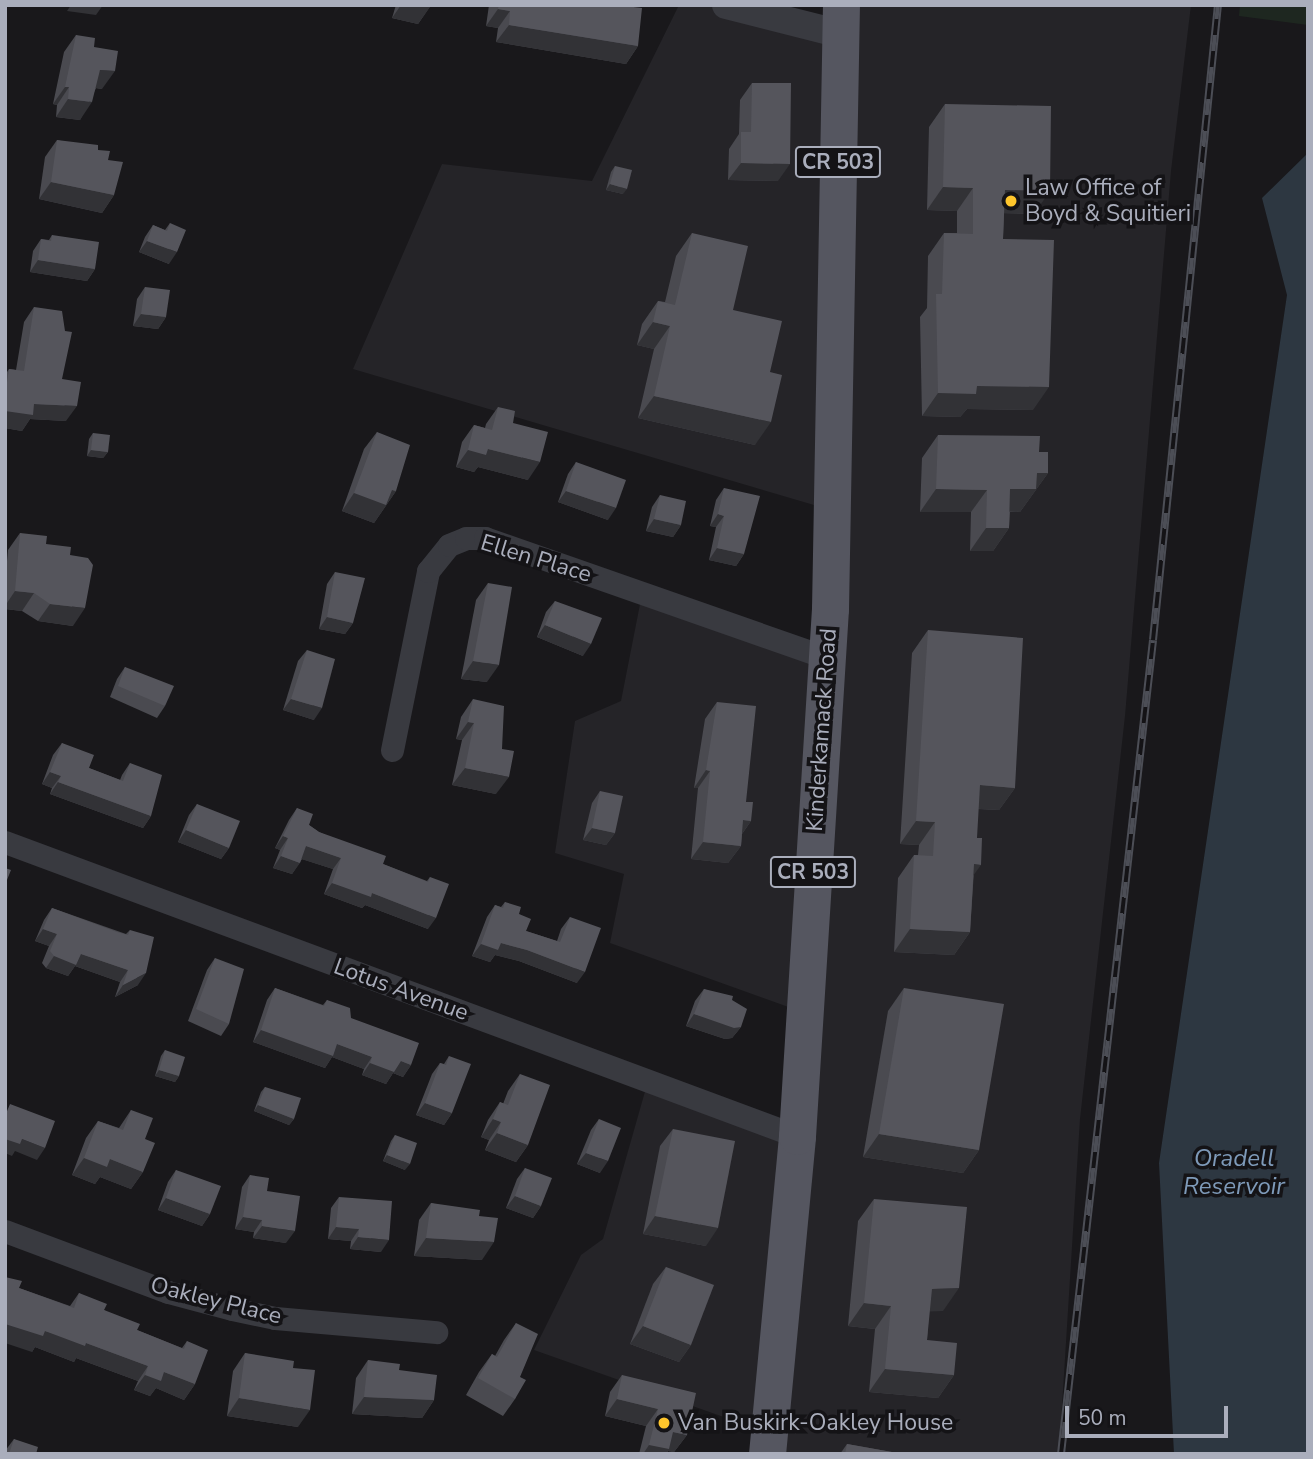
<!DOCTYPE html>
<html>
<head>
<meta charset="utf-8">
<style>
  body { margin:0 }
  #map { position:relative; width:1313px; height:1459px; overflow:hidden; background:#19181b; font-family:"Nunito Sans",sans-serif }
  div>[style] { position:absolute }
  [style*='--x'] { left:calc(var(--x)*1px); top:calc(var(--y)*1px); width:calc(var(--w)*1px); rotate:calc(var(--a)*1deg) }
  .built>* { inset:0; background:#252428 }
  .green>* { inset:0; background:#1e2720 }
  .water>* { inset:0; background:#2d3741 }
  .minor>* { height:23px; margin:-11.5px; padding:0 11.5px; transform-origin:11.5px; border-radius:11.5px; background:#393a40 }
  .tertiary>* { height:28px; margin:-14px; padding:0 14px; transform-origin:14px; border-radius:14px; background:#393a40 }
  .primary>* { height:37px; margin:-18.5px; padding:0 18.5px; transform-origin:18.5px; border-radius:18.5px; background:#555660 }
  .rail>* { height:8px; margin-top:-4px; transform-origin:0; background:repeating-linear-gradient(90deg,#141316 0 16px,#4c4e56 0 32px); box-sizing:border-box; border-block:2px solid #4c4e56 }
  .wall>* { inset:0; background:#4a4a50 }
  .shaded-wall>* { inset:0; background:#323236 }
  .building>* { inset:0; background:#55555c }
  .dots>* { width:19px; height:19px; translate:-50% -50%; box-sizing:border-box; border:4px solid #141316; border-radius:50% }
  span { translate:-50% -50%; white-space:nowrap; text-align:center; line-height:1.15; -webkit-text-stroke:7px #141316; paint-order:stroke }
  .shield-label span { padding:2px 5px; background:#141316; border:2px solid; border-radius:5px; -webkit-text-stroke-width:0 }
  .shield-label { font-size:21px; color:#aaaebc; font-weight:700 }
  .poi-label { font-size:23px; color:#aaaebc }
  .left { translate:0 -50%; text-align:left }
  .street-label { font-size:23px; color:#aaaebc }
  .water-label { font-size:24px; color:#7e9ab9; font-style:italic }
  .frame { position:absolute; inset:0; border:7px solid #aaaebc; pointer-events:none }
  .scale { position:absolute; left:1065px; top:1406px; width:163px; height:32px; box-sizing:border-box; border:4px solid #aaaebc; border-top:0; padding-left:9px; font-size:21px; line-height:24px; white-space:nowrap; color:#aaaebc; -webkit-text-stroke:5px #141316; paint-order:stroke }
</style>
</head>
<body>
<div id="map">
  <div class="built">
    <i style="clip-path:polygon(679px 5px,726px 5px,840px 34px,841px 5px,1191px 5px,1171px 171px,1125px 716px,1080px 1119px,1059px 1454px,767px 1454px,769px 1433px,534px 1350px,581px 1255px,603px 1239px,648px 1081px,796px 1135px,805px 1013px,610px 943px,624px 874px,555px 853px,575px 721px,621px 701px,642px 594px,826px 658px,831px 510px,353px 369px,442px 164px,592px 181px)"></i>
  </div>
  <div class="green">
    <i style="clip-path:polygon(1240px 5px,1308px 5px,1308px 25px,1239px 16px)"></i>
  </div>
  <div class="water">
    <i style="clip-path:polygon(1308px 153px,1308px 1454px,1174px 1454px,1159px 1163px,1287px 295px,1262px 198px)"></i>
  </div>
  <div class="minor">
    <i style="--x:392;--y:750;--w:183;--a:-78.6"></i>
    <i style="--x:428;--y:571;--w:33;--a:-51"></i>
    <i style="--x:449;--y:545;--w:18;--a:-22"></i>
    <i style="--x:466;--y:538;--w:19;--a:0"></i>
    <i style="--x:485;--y:538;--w:362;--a:19.3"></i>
    <i style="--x:5;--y:842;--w:845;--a:20.37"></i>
    <i style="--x:5;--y:1231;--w:174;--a:20.5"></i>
    <i style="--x:168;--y:1292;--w:66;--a:14.9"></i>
    <i style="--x:232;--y:1309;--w:44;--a:11.8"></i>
    <i style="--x:275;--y:1318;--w:162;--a:5"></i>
  </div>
  <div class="tertiary">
    <i style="--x:726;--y:5;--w:119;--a:14.2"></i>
  </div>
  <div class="primary">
    <i style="--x:767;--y:1454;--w:319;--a:-84.6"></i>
    <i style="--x:797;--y:1136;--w:528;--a:-86.42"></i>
    <i style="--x:830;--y:609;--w:604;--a:-88.96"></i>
  </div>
  <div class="rail">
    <i style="--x:1061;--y:1454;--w:819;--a:-83.55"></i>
    <i style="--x:1153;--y:640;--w:638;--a:-84.16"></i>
  </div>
  <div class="wall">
    <i style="clip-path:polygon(396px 5px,431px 5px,418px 24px,392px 18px)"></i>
    <i style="clip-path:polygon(489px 5px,616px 5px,638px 46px,626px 64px,496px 42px,498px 28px,486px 26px)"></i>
    <i style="clip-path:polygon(76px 35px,94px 47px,102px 89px,96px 88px,80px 120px,56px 117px,57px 105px,53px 104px,64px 52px)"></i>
    <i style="clip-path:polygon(752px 83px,778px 181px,728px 180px,729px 149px,739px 134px,740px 100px)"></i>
    <i style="clip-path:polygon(945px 104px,1034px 214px,1004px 213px,1003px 239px,1033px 410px,967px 409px,960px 417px,922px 416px,920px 317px,927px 308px,928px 256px,944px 233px,957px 233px,957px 211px,927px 210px,929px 127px)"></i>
    <i style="clip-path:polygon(57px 140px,98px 150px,108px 160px,114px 195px,102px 213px,39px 199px,45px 157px)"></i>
    <i style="clip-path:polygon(615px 166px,623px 194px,606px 190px,611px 172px)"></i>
    <i style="clip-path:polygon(170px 223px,169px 264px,139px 252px,145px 237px,153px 225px,165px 230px)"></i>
    <i style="clip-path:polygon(692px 233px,733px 310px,770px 372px,755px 445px,638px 418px,654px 349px,637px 345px,642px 324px,658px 301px,665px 302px,676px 256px)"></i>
    <i style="clip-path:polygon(52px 235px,95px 269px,87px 281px,30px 272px,33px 251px,41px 239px,49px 240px)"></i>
    <i style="clip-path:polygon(145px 287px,166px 317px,158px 329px,133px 326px,137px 299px)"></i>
    <i style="clip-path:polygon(34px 307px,62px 379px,66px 421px,30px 419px,22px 431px,5px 428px,5px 375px,9px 369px,16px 370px,24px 322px)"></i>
    <i style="clip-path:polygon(498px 407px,513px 423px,528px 480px,478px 467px,474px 472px,456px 467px,462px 442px,474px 425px,485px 428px,486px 424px)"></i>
    <i style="clip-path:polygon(377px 432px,396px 491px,374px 523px,342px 511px,364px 449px)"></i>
    <i style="clip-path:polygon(93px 433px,108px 452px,103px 458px,87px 456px,89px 439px)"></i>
    <i style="clip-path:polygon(938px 435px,1039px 452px,1048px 473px,1020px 512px,1010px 512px,1009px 528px,993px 551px,970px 551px,971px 512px,920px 512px,922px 458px)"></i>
    <i style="clip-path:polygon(576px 462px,608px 520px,558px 502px,568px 474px)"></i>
    <i style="clip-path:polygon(724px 488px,744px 554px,736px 566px,709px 560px,716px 527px,710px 526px,716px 500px)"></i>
    <i style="clip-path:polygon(660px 495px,681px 525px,673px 537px,646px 531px,652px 507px)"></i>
    <i style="clip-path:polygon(20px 533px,70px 555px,73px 626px,38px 621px,22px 611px,5px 609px,5px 583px,8px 550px)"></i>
    <i style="clip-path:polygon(335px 572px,353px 623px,345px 634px,319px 629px,327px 584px)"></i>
    <i style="clip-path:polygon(488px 583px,487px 682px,461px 679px,476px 600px)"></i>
    <i style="clip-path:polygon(555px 601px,583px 656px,537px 637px,546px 612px)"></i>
    <i style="clip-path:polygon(928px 630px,1015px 788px,999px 810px,978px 809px,970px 932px,954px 955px,894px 952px,898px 878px,914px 855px,918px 855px,919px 845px,900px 844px,912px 653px)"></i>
    <i style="clip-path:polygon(307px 650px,314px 720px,283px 710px,298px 661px)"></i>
    <i style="clip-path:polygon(125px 667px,165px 706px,157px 718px,110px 697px,117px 679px)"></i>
    <i style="clip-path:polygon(473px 699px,496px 794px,452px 785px,462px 740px,456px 739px,461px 717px)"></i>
    <i style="clip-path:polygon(717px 702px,751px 821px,742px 834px,741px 846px,728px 863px,691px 859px,698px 788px,694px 788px,705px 719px)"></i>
    <i style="clip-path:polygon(62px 743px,89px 768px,120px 780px,122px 775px,130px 763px,151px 816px,143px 828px,50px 794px,52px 788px,42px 784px,53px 755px)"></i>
    <i style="clip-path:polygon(600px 791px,615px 833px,606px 845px,583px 840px,592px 803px)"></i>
    <i style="clip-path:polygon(197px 804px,229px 848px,221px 859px,178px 842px,189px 815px)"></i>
    <i style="clip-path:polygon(297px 808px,309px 825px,319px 832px,383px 864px,427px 881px,430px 877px,428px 929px,365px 905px,362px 908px,324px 894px,333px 869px,302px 859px,292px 874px,273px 868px,280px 850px,275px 848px,289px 820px)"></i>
    <i style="clip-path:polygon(505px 902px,519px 914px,526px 931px,557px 941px,561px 929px,570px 917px,577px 983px,519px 961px,495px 955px,490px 962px,472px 956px,487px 917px,495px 905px,501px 907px)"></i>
    <i style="clip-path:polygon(52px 908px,126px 934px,130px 930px,138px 985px,115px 997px,120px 982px,75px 966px,68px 976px,46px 968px,42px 963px,49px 946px,35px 941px,44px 920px)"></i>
    <i style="clip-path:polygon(215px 958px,229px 1024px,221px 1036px,188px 1021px,207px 970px)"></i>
    <i style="clip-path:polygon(275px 988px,323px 1005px,327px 1000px,411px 1065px,403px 1077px,393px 1073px,386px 1084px,362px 1075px,364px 1069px,332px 1057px,325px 1068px,253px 1042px,267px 1000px)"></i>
    <i style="clip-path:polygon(904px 988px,979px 1150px,963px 1173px,863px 1157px,888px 1011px)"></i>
    <i style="clip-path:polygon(704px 989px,732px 1000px,741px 1027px,732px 1038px,725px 1039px,686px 1026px,695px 1001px)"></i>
    <i style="clip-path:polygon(165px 1050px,179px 1076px,175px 1082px,155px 1076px,161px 1056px)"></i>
    <i style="clip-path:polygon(449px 1056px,452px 1113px,444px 1125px,416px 1115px,432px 1074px,440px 1063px,444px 1064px)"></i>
    <i style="clip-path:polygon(520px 1074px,528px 1145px,516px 1162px,485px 1150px,489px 1140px,481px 1137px,488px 1120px,500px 1102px,503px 1104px,508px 1091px)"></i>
    <i style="clip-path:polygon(265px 1087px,294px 1119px,289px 1125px,254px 1111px,261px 1092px)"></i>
    <i style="clip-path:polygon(131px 1110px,145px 1139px,143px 1172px,131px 1189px,100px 1177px,95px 1184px,72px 1175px,86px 1138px,98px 1121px,119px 1128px)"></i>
    <i style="clip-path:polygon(599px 1119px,600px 1173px,577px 1164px,591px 1130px)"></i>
    <i style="clip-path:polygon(673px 1129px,706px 1246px,643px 1234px,660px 1146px)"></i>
    <i style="clip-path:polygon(395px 1135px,405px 1170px,383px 1161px,391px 1141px)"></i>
    <i style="clip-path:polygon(525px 1168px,541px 1206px,533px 1218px,506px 1208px,517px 1179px)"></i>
    <i style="clip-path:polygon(176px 1170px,210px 1214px,202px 1226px,158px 1210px,168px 1182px)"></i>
    <i style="clip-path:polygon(250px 1175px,267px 1191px,286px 1243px,253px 1238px,254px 1232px,235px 1229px,242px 1187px)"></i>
    <i style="clip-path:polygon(339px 1197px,381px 1252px,350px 1249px,351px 1241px,328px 1239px,331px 1208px)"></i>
    <i style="clip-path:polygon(874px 1199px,943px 1311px,929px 1311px,927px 1340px,954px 1375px,938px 1398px,869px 1392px,875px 1329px,848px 1326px,858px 1221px)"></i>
    <i style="clip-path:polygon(431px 1203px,479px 1216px,482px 1260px,414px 1256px,419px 1220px)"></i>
    <i style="clip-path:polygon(666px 1267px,691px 1345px,679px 1362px,630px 1344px,653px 1284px)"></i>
    <i style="clip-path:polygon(19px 1288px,70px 1306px,79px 1293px,104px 1310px,137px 1330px,182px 1348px,187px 1341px,195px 1384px,184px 1400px,156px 1388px,150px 1396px,134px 1390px,138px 1381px,76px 1358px,74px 1362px,35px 1347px,32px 1352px)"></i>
    <i style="clip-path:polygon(516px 1323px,520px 1377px,515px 1399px,503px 1416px,466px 1395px,479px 1372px,492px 1354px,495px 1356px,504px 1340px)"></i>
    <i style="clip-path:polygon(245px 1353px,293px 1368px,298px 1427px,227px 1416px,233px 1371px)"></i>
    <i style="clip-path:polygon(368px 1360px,399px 1370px,434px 1400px,422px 1418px,352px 1414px,356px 1378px)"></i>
    <i style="clip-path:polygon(622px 1375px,687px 1435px,674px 1452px,668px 1451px,666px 1454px,639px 1454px,646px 1426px,605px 1416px,610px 1392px)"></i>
    <i style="clip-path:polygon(14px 1439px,36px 1454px,5px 1454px,5px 1451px)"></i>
    <i style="clip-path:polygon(847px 1444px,903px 1454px,840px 1454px)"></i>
  </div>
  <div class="shaded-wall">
    <i style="clip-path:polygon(71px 5px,103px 5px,96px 15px,67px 11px)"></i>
    <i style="clip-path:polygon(401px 5px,423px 5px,430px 7px,418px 24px,392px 18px)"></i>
    <i style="clip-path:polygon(498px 9px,510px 11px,498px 28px,486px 26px)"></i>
    <i style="clip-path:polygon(509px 25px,638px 46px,626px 64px,496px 42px)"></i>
    <i style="clip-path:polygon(100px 70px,115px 71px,102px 89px,88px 87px)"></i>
    <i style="clip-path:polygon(65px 87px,69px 87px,57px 105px,53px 104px)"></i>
    <i style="clip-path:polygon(68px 99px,92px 102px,80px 120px,56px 117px)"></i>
    <i style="clip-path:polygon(741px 163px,790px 164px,778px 181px,728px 180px)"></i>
    <i style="clip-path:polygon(51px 182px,114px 195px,102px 213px,39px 199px)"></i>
    <i style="clip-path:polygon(610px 184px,627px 189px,623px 194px,606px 190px)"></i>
    <i style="clip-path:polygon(943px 187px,973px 188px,957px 211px,927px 210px)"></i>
    <i style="clip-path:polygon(1005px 190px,1050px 191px,1034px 214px,989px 213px)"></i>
    <i style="clip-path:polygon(147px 241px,177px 252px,169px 264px,139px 252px)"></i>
    <i style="clip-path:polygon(38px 260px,95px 269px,87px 281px,30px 272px)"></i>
    <i style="clip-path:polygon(141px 314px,166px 317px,158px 329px,133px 326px)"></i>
    <i style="clip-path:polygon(653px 322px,670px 326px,654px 349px,637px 345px)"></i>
    <i style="clip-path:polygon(977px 386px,1049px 387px,1033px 410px,967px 409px,960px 417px,922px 416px,938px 393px)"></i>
    <i style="clip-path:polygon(654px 396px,771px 422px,755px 445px,638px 418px)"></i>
    <i style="clip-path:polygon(34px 404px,77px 406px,66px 421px,30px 419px,22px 431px,5px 428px,5px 411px)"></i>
    <i style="clip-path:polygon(488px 449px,540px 462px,528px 480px,478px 467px,474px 472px,456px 467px,468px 450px)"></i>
    <i style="clip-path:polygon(91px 450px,108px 452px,103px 458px,87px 456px)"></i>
    <i style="clip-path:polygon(1037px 473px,1048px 473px,1020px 512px,994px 511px,1010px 489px)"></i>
    <i style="clip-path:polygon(936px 489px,987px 490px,971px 512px,920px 512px)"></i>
    <i style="clip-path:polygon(392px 490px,396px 491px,374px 523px,342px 511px,354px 493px)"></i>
    <i style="clip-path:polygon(566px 491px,616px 508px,608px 520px,558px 502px)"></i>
    <i style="clip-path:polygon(718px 514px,724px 516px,716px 527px,710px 526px)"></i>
    <i style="clip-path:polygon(654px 519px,681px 525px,673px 537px,646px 531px)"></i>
    <i style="clip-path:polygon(986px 528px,1009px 528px,993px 551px,970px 551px)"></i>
    <i style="clip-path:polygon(717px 548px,744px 554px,736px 566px,709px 560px)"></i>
    <i style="clip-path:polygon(15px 591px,34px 593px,22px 611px,5px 609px,5px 606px)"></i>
    <i style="clip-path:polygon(50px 604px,85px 608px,73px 626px,38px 621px)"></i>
    <i style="clip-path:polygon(327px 617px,353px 623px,345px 634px,319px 629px)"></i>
    <i style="clip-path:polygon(545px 625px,591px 644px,583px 656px,537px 637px)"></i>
    <i style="clip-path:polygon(473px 661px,499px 665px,487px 682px,461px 679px)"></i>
    <i style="clip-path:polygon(291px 699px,322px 708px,314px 720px,283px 710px)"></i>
    <i style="clip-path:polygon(468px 722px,474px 723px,462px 740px,456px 739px)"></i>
    <i style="clip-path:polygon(465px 768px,509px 777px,496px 794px,452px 785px)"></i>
    <i style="clip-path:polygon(706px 770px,710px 771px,698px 788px,694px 788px)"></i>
    <i style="clip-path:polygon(50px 772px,61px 776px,52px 788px,42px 784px)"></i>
    <i style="clip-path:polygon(58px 782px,151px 816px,143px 828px,50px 794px)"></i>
    <i style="clip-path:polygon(980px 785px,1015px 788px,999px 810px,964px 808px)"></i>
    <i style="clip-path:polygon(743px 820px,751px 821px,739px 838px)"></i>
    <i style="clip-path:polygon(916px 821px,935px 822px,919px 845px,900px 844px)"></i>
    <i style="clip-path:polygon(592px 828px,615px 833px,606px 845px,583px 840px)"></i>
    <i style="clip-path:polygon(186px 830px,229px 848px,221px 859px,178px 842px)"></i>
    <i style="clip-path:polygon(283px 836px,288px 838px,280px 850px,275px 848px)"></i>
    <i style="clip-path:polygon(703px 842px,741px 846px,728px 863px,691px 859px)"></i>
    <i style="clip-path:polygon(306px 846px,341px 858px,333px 869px,298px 858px)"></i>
    <i style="clip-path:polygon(281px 856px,300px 863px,292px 874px,273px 868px)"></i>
    <i style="clip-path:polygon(974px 864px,981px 865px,965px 887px)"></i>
    <i style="clip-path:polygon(332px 883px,372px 893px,436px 918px,428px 929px,365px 905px,362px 908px,324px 894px)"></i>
    <i style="clip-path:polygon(43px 929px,57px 934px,49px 946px,35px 941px)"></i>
    <i style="clip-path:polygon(910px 929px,970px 932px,954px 955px,894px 952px)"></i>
    <i style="clip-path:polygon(501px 943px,527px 950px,585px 972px,577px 983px,519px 961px,495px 955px,490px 962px,472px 956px,481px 944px)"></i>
    <i style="clip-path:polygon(81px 954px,128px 970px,120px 982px,75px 966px,68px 976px,46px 968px,54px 956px)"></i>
    <i style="clip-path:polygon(146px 973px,138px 985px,115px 997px,123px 985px)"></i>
    <i style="clip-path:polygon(694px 1014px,741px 1027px,732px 1038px,725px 1039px,686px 1026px)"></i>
    <i style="clip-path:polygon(261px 1030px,337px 1044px,372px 1057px,364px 1069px,332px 1057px,325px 1068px,253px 1042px)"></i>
    <i style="clip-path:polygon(401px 1061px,411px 1065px,403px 1077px,393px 1073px,386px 1084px,362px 1075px,370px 1063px)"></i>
    <i style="clip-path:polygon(159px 1070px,179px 1076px,175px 1082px,155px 1076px)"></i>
    <i style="clip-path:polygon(425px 1103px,452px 1113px,444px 1125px,416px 1115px)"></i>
    <i style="clip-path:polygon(258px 1105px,294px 1119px,289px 1125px,254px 1111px)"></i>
    <i style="clip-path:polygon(493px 1119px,501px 1122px,489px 1140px,481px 1137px)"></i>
    <i style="clip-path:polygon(497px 1133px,528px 1145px,516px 1162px,485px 1150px)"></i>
    <i style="clip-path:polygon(879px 1134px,979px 1150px,963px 1173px,863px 1157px)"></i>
    <i style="clip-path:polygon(5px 1139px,22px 1139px,45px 1148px,37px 1160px,15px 1151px,12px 1156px,5px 1153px)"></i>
    <i style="clip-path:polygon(586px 1153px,608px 1161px,600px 1173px,577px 1164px)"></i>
    <i style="clip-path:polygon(387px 1155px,410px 1164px,405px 1170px,383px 1161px)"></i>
    <i style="clip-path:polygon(84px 1158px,110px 1159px,143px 1172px,131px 1189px,100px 1177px,95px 1184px,72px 1175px)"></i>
    <i style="clip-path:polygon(515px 1196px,541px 1206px,533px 1218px,506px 1208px)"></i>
    <i style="clip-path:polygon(166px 1198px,210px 1214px,202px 1226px,158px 1210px)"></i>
    <i style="clip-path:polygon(655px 1216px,718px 1228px,706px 1246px,643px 1234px)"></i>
    <i style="clip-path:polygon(243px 1217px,262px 1220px,254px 1232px,235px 1229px)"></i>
    <i style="clip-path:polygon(262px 1226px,295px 1231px,286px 1243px,253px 1238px)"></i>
    <i style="clip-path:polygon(336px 1227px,359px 1229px,351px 1241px,328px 1239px)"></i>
    <i style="clip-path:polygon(358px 1237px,389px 1240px,381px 1252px,350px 1249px)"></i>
    <i style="clip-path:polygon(426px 1238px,494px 1242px,482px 1260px,414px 1256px)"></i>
    <i style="clip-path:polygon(959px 1288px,943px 1311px,916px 1312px,932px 1289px)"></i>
    <i style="clip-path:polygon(864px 1303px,891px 1306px,875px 1329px,848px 1326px)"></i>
    <i style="clip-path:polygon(5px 1324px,45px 1331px,86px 1343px,148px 1366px,138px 1381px,76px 1358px,74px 1362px,35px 1347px,32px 1352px,5px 1343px)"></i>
    <i style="clip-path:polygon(643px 1326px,691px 1345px,679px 1362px,630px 1344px)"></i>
    <i style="clip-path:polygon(885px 1369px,954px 1375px,938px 1398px,869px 1392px)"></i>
    <i style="clip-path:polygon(164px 1372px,195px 1384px,184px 1400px,156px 1388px,150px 1396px,134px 1390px,145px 1375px)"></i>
    <i style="clip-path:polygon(364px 1397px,434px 1400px,422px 1418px,352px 1414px)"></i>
    <i style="clip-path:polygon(239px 1398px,310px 1410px,298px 1427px,227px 1416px)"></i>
    <i style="clip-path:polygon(617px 1399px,658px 1409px,646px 1426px,605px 1416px)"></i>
    <i style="clip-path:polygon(673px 1432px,687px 1435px,674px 1452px,668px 1451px,666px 1454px,643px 1454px,649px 1445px)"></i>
  </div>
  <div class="building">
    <i style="clip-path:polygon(499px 5px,616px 5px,642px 8px,638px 46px,509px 25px,510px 11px,498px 9px)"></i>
    <i style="clip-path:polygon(76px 35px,95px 38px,94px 47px,118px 51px,115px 71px,100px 70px,92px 102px,68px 99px,69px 87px,65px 87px)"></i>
    <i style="clip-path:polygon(752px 83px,791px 83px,790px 164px,741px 163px,741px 132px,751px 132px)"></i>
    <i style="clip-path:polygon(945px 104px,1051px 106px,1050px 191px,1005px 190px,1003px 239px,1054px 240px,1049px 387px,977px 386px,976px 394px,938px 393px,936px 294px,942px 294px,944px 233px,973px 234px,973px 188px,943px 187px)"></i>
    <i style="clip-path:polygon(57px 140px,98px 145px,98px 150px,110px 151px,108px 160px,123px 162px,114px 195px,51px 182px)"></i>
    <i style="clip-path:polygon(615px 166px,632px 170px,627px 189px,610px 184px)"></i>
    <i style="clip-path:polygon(170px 223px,186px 230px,177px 252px,147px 241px,153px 225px,167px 231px)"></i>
    <i style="clip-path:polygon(692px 233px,748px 246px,733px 310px,782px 321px,770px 372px,782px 375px,771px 422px,654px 396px,670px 326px,653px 322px,658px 301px,675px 305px)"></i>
    <i style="clip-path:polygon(52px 235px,99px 242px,95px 269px,38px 260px,41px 239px,51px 241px)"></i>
    <i style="clip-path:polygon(145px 287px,170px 290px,166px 317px,141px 314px)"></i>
    <i style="clip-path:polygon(34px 307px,62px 311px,65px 331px,72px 332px,62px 379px,81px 382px,77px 406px,34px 404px,33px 415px,5px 411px,5px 396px,9px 369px,24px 371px)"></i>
    <i style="clip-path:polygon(498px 407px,515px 411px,513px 423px,548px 432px,540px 462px,488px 449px,486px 455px,468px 450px,474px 425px,492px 430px)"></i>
    <i style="clip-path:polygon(377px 432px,410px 445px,396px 491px,392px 490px,386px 505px,354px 493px)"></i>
    <i style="clip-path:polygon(93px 433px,110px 435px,108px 452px,91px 450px)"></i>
    <i style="clip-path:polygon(938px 435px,1040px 436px,1039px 452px,1048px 452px,1048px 473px,1037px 473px,1036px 489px,1010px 489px,1009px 528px,986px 528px,987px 490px,936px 489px)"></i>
    <i style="clip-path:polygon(576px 462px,626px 480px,616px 508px,566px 491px)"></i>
    <i style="clip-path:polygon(724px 488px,760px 496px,744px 554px,717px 548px,724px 516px,718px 514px)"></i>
    <i style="clip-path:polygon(660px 495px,686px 501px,681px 525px,654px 519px)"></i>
    <i style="clip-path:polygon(20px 533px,47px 536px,46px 544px,71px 547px,70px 555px,88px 558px,93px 565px,85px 608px,50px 604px,34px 593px,15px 591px)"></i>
    <i style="clip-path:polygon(335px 572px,365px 578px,353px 623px,327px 617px)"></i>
    <i style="clip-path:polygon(488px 583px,512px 587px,499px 665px,473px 661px)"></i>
    <i style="clip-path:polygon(555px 601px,602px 618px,591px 644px,545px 625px)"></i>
    <i style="clip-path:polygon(928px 630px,1023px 638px,1015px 788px,980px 785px,977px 838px,982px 838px,981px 865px,974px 864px,970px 932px,910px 929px,914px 855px,933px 856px,935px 822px,916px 821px)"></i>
    <i style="clip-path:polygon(307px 650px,335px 659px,322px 708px,291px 699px)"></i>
    <i style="clip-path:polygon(125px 667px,174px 686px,165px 706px,118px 686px)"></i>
    <i style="clip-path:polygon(473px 699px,504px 706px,502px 749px,514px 751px,509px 777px,465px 768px,474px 723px,468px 722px)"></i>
    <i style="clip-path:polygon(717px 702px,756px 706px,746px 802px,753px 802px,751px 821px,743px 820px,741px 846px,703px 842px,710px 771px,706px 770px)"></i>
    <i style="clip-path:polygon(62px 743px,94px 755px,89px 768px,123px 781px,130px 763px,162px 775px,151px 816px,58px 782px,61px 776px,50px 772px)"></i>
    <i style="clip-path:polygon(600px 791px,623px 796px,615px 833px,592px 828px)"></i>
    <i style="clip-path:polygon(197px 804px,240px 821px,229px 848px,186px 830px)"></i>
    <i style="clip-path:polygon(297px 808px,313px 814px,309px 825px,319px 832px,386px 856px,383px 864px,428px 882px,430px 877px,449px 884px,436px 918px,372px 893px,371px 897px,332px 883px,341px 858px,306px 846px,300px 863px,281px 856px,288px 838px,283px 836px)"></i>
    <i style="clip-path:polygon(5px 868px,11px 870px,5px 885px)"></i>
    <i style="clip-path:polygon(505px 902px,521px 907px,519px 914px,531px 919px,526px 931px,560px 942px,570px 917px,601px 928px,585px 972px,527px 950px,501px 943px,498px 950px,481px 944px,495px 905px,503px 908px)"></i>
    <i style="clip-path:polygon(52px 908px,117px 932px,128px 935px,130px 930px,154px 937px,146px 973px,123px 985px,128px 970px,81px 954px,76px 965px,54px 956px,50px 951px,57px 934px,43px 929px)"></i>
    <i style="clip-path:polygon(215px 958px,244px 969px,229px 1024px,196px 1009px)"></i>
    <i style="clip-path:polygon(275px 988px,324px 1006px,327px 1000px,350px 1008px,351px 1018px,419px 1043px,411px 1065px,401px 1061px,394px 1072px,370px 1063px,372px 1057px,337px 1044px,333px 1056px,261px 1030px)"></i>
    <i style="clip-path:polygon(904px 988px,1004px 1004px,979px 1150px,879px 1134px)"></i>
    <i style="clip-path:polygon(704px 989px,733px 996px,732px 1000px,747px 1009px,741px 1027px,734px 1028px,694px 1014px)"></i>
    <i style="clip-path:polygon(165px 1050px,185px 1057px,179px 1076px,159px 1070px)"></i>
    <i style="clip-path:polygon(449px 1056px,471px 1064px,452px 1113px,425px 1103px,440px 1063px,446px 1065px)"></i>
    <i style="clip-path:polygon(520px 1074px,550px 1085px,528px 1145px,497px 1133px,501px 1122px,493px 1119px,500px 1102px,508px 1105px)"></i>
    <i style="clip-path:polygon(265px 1087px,301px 1098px,294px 1119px,258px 1105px)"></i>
    <i style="clip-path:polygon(10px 1104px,55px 1121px,45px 1148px,22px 1139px,20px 1144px,5px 1139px,5px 1116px)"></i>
    <i style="clip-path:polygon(131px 1110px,153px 1118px,145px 1139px,155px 1143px,143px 1172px,110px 1159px,107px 1167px,84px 1158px,98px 1121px,123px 1130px)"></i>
    <i style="clip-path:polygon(599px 1119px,621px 1128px,608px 1161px,586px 1153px)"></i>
    <i style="clip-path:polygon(673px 1129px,735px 1141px,718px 1228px,655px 1216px)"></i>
    <i style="clip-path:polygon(395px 1135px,417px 1143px,410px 1164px,387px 1155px)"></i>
    <i style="clip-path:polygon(525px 1168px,552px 1178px,541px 1206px,515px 1196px)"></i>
    <i style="clip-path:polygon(176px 1170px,221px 1186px,210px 1214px,166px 1198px)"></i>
    <i style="clip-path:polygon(250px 1175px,269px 1178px,267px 1191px,300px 1196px,295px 1231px,262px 1226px,262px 1220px,243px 1217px)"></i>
    <i style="clip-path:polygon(339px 1197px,392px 1201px,389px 1240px,358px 1237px,359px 1229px,336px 1227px)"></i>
    <i style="clip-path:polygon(874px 1199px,967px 1207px,959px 1288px,932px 1289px,927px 1340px,957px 1343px,954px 1375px,885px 1369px,891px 1306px,864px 1303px)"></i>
    <i style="clip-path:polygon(431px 1203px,480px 1210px,479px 1216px,498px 1218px,494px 1242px,426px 1238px)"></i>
    <i style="clip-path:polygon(666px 1267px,714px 1285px,691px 1345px,643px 1326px)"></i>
    <i style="clip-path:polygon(5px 1277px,22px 1281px,19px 1288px,74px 1308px,79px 1293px,107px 1304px,104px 1310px,140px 1324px,137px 1330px,184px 1349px,187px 1341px,208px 1350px,195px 1384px,164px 1372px,161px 1381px,145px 1375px,148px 1366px,86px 1343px,85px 1346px,45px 1331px,43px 1336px,5px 1324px)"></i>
    <i style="clip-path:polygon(516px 1323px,538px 1334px,520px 1377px,526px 1380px,515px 1399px,478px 1378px,492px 1354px,497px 1357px)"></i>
    <i style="clip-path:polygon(245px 1353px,294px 1361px,293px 1368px,315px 1370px,310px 1410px,239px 1398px)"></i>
    <i style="clip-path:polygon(368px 1360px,400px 1364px,399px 1370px,437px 1375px,434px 1400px,364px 1397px)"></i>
    <i style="clip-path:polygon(622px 1375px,696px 1393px,687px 1435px,673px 1432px,669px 1449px,649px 1445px,658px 1409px,617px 1399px)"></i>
    <i style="clip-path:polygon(14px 1439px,38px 1447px,36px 1454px,9px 1454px)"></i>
    <i style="clip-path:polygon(847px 1444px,903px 1454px,845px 1454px)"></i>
  </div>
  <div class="dots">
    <i style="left:1011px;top:201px;background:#ffc62c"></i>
    <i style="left:664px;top:1423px;background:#ffc62c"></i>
  </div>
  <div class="shield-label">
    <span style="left:838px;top:162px">CR 503</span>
    <span style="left:813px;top:872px">CR 503</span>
  </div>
  <div class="poi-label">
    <span class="left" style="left:1025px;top:201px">Law Office of<br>Boyd &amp; Squitieri</span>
    <span class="left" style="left:678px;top:1423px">Van Buskirk-Oakley House</span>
  </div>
  <div class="street-label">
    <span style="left:536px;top:559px;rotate:17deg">Ellen Place</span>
    <span style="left:822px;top:730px;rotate:-86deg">Kinderkamack Road</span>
    <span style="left:401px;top:990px;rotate:20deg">Lotus Avenue</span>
    <span style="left:216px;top:1301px;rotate:14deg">Oakley Place</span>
  </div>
  <div class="water-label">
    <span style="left:1234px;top:1173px">Oradell<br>Reservoir</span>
  </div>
  <div class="frame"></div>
  <div class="scale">50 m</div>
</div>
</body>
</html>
